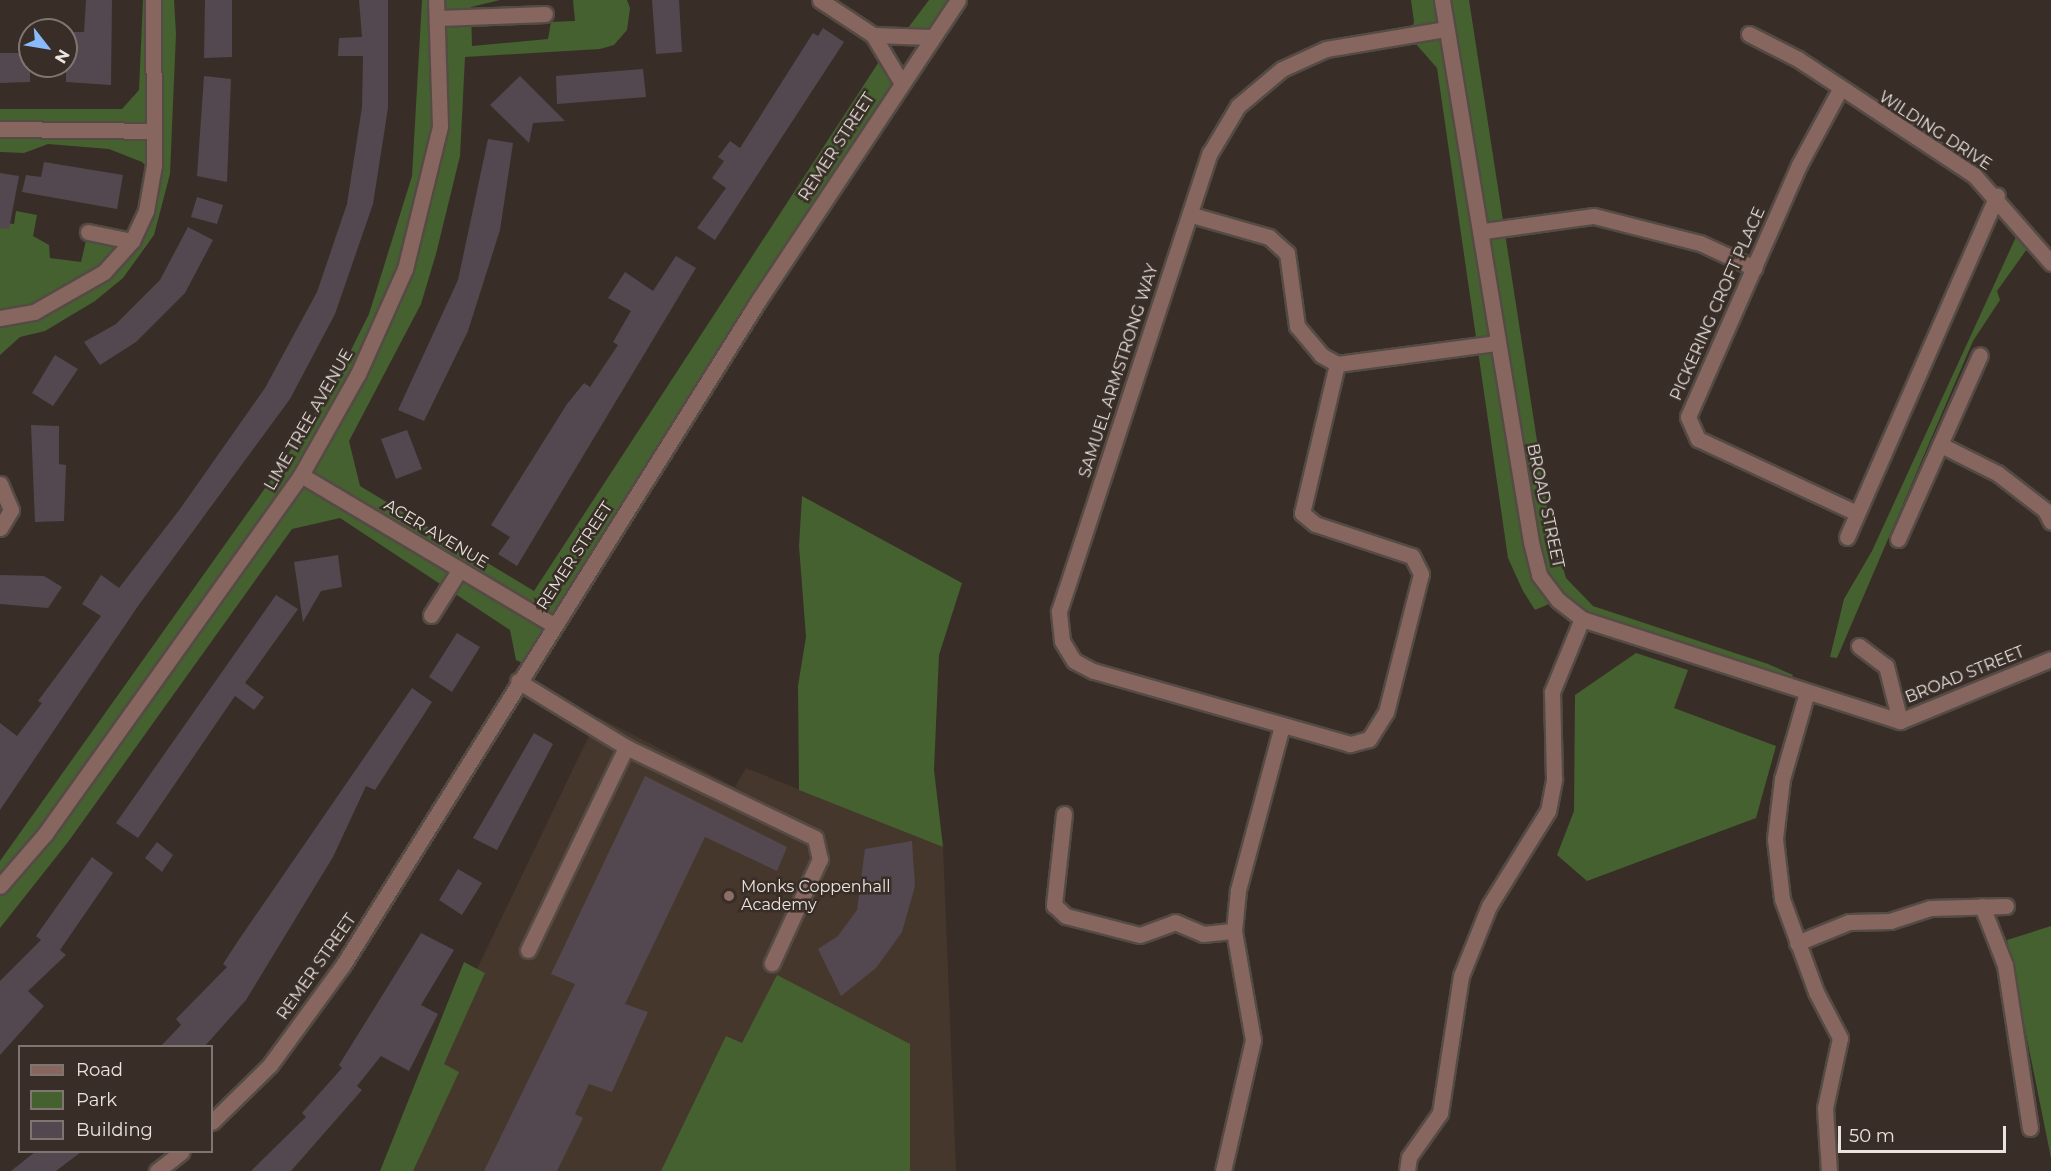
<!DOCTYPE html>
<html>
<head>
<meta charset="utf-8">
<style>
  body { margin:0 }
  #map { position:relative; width:2051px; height:1171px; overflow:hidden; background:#382e27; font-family:Montserrat,sans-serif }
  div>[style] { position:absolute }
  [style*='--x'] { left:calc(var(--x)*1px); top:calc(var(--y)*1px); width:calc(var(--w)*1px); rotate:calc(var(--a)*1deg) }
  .built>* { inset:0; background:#46372d }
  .green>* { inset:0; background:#44612f }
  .building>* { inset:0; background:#53484f }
  .roads { filter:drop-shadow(2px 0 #544b44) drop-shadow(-2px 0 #544b44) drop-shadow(0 2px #544b44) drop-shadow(0 -2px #544b44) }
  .minor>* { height:15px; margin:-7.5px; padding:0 7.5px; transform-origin:7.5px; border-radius:7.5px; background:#876660 }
  .dots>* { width:16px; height:16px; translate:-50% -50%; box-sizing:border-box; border:3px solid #382e27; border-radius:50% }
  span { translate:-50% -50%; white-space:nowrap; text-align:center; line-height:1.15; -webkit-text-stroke:5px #382e27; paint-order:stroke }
  .street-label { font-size:16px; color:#eae3df }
  .poi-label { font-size:16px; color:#eae3df }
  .left { translate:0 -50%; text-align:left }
  .legend { position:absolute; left:18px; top:1045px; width:195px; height:108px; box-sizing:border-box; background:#382e27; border:2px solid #7f7671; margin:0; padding:8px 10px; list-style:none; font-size:18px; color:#eae3df }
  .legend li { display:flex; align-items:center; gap:12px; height:30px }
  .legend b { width:30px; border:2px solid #7f7671 }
  .north { position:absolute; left:18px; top:18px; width:60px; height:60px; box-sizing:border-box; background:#382e27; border:2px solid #7f7671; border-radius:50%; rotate:121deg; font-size:16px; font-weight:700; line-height:24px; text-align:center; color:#eae3df }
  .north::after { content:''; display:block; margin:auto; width:21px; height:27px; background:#8abafc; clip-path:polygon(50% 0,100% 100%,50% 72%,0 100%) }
  .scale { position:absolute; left:1838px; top:1126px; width:168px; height:27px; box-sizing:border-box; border:3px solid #eae3df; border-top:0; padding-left:8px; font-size:18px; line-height:21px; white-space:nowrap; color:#eae3df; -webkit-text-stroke:4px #382e27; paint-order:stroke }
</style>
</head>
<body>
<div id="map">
  <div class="built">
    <i style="clip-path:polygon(598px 717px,735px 787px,746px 768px,943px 847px,956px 1171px,380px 1171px)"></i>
  </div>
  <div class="green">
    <i style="clip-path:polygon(143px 0,174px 0,176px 34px,170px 174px,154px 235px,123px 278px,95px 301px,45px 331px,20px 337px,0 355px,0 222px,14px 224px,16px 211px,37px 215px,33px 236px,49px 245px,50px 258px,81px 262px,88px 232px,132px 241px,153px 173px,142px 162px,109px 149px,48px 144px,24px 153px,0 152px,0 109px,122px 109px,139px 90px)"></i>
    <i style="clip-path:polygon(422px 0,500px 0,471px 7px,472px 46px,548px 39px,551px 22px,575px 21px,573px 0,627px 0,630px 8px,627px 30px,614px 45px,600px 49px,465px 57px,460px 156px,436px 254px,421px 304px,349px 441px,360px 486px,534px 591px,884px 54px,901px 82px,527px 665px,516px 660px,510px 630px,340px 518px,292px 529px,68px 842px,0 928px,0 861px,273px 477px,335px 382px,369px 314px,412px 176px)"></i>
    <i style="clip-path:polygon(929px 0,958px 0,931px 37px,902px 36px)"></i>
    <i style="clip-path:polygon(1411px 0,1469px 0,1550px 525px,1566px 578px,1593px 606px,1768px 664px,1793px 675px,1787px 686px,1582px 619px,1558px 600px,1535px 610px,1523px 591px,1508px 558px,1437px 68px,1409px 36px,1414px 22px)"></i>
    <i style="clip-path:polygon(2021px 226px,2032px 242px,1997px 291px,2000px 300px,1973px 341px,1837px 658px,1830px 657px,1844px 599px,1872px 551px)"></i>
    <i style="clip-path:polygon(802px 496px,962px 583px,939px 655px,934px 770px,943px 847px,799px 790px,798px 686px,806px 637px,799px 546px)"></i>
    <i style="clip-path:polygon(1636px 653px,1688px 670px,1674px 708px,1776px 746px,1756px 818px,1587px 881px,1557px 855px,1574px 811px,1575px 695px)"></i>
    <i style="clip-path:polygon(2051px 926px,2051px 1158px,2007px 940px)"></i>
    <i style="clip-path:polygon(464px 962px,485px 973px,444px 1064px,459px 1072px,413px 1171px,380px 1171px)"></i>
    <i style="clip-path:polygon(777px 975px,910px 1044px,910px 1171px,661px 1171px,726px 1036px,742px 1043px)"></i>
  </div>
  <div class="building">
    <i style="clip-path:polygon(86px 0,112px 0,111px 85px,66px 82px,66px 32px,84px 32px)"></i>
    <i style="clip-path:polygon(205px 0,232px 0,232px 57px,204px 58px)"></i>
    <i style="clip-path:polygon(359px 0,388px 0,388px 108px,373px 204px,335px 314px,290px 399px,138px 606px,0 810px,0 723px,17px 736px,42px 703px,38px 701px,101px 616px,82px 604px,101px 575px,119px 588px,180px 509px,265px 388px,317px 292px,347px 204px,362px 107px,363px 56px,338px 56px,339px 38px,362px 37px)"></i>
    <i style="clip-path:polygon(652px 0,679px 0,682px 52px,656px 54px)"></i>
    <i style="clip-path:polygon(823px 28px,844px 42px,715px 240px,697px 228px,726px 188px,712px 178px,724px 161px,718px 157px,730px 141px,740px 148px,813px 33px,818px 36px)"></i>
    <i style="clip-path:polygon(0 53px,30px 53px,30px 82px,0 83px)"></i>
    <i style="clip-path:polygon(643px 69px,646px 97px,557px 104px,556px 76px)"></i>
    <i style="clip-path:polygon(204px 76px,231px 79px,227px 182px,197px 176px)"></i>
    <i style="clip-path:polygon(520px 76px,565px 121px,533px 123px,529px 143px,490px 105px)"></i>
    <i style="clip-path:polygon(488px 139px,513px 143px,500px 230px,468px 331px,424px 421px,398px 410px,458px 280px)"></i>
    <i style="clip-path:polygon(44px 162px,123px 175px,117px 209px,22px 192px,26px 175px,41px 177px)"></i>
    <i style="clip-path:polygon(0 173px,19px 176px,9px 229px,0 228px)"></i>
    <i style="clip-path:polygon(197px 197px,223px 205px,217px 224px,191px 217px)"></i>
    <i style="clip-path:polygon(188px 227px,213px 240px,185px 293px,136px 342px,100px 365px,84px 342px,116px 324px,160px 280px)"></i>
    <i style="clip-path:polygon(676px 256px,696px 268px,517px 566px,498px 554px,510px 537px,491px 525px,567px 404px,584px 383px,590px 387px,618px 345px,613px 342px,631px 311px,608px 298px,625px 272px,653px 291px)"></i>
    <i style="clip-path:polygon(55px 355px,78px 369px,53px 406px,32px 393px)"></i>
    <i style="clip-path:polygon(31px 425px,59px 426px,59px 464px,66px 465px,64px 521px,35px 522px)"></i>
    <i style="clip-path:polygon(407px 430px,422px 469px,396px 479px,381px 439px)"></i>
    <i style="clip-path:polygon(338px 555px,342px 587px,321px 591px,303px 622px,294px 562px)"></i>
    <i style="clip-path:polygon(0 575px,44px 576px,62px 587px,48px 608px,0 604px)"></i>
    <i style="clip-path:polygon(276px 595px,298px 609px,245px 683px,264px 697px,254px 710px,235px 696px,138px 838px,116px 823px)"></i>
    <i style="clip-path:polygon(457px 633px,480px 647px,452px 692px,429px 677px)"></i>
    <i style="clip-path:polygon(412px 688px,432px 702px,375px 790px,366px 786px,333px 857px,246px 1000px,204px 1047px,160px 1047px,181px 1025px,176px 1019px,227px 967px,223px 964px,240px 938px)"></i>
    <i style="clip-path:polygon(534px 733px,553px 744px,497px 850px,473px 838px)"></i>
    <i style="clip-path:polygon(645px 776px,787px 847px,777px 871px,705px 837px,625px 1004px,648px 1012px,612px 1092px,589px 1084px,575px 1114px,583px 1118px,557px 1171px,484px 1171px,575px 984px,551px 974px)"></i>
    <i style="clip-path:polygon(912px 841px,915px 886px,902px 932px,876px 968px,841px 996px,818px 949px,838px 936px,857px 910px,865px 849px)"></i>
    <i style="clip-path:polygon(157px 842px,173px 855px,162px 872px,145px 858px)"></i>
    <i style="clip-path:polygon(92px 857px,113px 873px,60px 950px,66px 955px,28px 991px,44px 1006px,0 1055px,0 981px,41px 940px,36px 936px)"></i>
    <i style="clip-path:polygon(458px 869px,482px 883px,462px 915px,439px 900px)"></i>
    <i style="clip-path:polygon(421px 933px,454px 950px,421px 1005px,438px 1014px,409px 1071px,381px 1056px,357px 1086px,362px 1090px,291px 1171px,251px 1171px,306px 1117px,302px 1113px,342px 1068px,339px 1065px)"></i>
    <i style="clip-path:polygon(35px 1152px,81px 1152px,56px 1171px,11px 1171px)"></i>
  </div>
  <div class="roads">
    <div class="minor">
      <i style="--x:820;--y:0;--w:64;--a:33.4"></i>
      <i style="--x:1442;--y:0;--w:549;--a:80.67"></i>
      <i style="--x:1531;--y:542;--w:34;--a:76"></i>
      <i style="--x:1539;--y:575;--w:31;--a:53"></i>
      <i style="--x:1558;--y:600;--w:31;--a:38"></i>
      <i style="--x:1582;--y:619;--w:334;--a:17.8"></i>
      <i style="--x:1900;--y:721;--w:163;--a:-22.3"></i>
      <i style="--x:440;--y:18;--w:105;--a:-2.2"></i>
      <i style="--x:1749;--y:34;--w:55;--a:27"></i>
      <i style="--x:1798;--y:59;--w:211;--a:33.4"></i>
      <i style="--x:1974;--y:175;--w:117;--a:48.8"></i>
      <i style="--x:901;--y:82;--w:55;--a:-120.8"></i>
      <i style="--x:873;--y:35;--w:58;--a:2"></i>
      <i style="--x:1839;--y:91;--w:84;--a:118.4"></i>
      <i style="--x:1799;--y:165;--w:275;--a:113.8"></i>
      <i style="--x:1688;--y:417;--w:24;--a:66"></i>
      <i style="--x:1698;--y:439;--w:175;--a:25"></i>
      <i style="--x:0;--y:129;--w:153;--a:0.7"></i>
      <i style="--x:1192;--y:215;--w:80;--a:15.9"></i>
      <i style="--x:1269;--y:237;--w:24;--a:42"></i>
      <i style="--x:1287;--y:253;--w:74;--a:82.2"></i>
      <i style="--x:1297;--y:326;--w:38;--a:50"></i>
      <i style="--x:1321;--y:355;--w:18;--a:29"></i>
      <i style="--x:1337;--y:364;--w:153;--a:103.2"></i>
      <i style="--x:1302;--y:513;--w:17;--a:40"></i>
      <i style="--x:1315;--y:524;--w:102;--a:18.3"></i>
      <i style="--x:1412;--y:556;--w:20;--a:63"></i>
      <i style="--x:1421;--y:574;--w:142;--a:104.2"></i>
      <i style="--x:1386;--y:712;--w:32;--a:122"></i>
      <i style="--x:1369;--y:739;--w:20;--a:165"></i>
      <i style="--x:1350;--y:744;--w:267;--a:-164.1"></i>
      <i style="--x:1093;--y:671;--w:21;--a:-152"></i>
      <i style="--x:1074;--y:661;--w:23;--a:-121"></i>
      <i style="--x:1062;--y:641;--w:30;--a:-96"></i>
      <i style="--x:1059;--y:611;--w:482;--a:-71.8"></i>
      <i style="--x:1210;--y:153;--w:55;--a:-59.2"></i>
      <i style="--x:1238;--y:106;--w:57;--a:-40.1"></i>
      <i style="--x:1282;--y:69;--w:48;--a:-24.4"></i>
      <i style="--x:1326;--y:49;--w:122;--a:-9.5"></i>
      <i style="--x:1484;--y:231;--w:111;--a:-7.8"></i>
      <i style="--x:1594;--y:216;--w:109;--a:14.3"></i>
      <i style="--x:1700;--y:243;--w:60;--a:24.8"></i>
      <i style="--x:88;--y:232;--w:45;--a:11.6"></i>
      <i style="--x:0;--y:318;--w:35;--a:-10"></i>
      <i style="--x:34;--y:312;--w:81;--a:-29.7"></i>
      <i style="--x:104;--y:272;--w:42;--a:-47.9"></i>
      <i style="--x:132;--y:241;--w:33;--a:-65"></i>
      <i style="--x:146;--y:211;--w:47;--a:-80.1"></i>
      <i style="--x:154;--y:165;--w:165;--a:-90.3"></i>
      <i style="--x:1337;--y:364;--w:160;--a:-7.5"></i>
      <i style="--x:1941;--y:445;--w:63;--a:26.6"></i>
      <i style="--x:1997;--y:473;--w:61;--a:37.6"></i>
      <i style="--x:2045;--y:510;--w:13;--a:63"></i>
      <i style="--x:301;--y:475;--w:292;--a:30.7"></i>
      <i style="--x:0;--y:484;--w:28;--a:67"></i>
      <i style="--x:11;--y:510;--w:21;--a:121"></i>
      <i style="--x:1847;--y:537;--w:373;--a:-66.3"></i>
      <i style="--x:1898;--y:539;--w:201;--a:-66"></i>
      <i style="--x:431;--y:615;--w:54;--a:-57.8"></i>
      <i style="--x:1859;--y:646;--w:34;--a:37"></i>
      <i style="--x:1886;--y:666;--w:57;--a:75.7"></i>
      <i style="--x:518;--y:681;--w:127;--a:31.4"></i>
      <i style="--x:626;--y:747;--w:210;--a:25.7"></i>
      <i style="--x:815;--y:838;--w:22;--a:77"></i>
      <i style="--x:820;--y:859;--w:115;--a:114.8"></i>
      <i style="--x:1807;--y:692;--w:91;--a:106"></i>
      <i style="--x:1782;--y:779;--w:60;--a:96.7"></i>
      <i style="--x:1775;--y:839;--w:60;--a:83.3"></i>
      <i style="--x:1782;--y:899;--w:99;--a:69.9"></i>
      <i style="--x:1816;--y:992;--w:52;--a:62.4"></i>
      <i style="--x:1840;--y:1038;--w:72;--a:102.1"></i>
      <i style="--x:1825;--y:1108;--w:63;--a:86.4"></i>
      <i style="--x:1064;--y:814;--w:92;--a:96.3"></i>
      <i style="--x:1054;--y:905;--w:16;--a:43"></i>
      <i style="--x:1066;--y:916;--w:76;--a:14.4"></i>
      <i style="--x:1140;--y:935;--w:37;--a:-20"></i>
      <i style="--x:1175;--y:922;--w:30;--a:23"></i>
      <i style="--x:1203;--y:934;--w:31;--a:-6"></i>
      <i style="--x:0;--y:886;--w:69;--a:-49.1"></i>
      <i style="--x:45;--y:834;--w:441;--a:-54.5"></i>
      <i style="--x:301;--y:475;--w:116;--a:-60.6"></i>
      <i style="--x:358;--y:374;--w:115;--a:-65.9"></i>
      <i style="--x:405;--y:269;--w:147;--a:-76.2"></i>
      <i style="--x:440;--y:126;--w:126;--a:-91.8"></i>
      <i style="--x:1982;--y:906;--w:63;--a:68.7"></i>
      <i style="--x:2005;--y:965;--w:165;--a:81.3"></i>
      <i style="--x:1797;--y:943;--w:56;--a:-22"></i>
      <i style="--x:1849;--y:922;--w:41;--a:-1.4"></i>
      <i style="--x:1890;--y:921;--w:42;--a:-18"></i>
      <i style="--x:1930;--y:908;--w:76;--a:-1.5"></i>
      <i style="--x:528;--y:950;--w:225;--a:-64.2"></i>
      <i style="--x:212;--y:1122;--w:81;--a:-44.5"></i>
      <i style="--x:270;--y:1065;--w:124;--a:-53.9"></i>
      <i style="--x:343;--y:965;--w:783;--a:-57.99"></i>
      <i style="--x:758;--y:301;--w:361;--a:-56.4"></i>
      <i style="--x:157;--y:1171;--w:31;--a:-38"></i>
      <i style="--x:1223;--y:1171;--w:134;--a:-77.1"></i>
      <i style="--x:1253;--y:1040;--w:111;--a:-99.9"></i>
      <i style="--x:1234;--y:931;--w:41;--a:-84.4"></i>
      <i style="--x:1238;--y:890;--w:170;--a:-75"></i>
      <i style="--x:1407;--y:1171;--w:14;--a:-82"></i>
      <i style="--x:1409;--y:1157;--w:54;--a:-54.8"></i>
      <i style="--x:1440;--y:1113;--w:139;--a:-81.3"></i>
      <i style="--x:1461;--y:976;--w:75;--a:-68.2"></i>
      <i style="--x:1489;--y:906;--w:112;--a:-58.2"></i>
      <i style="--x:1548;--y:811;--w:33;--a:-79"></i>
      <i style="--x:1554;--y:779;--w:87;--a:-91.3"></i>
      <i style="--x:1552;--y:692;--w:79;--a:-67.7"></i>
    </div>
  </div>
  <div class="dots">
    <i style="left:729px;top:896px;background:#8d6e63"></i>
  </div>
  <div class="street-label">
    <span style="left:1935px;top:131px;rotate:33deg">WILDING DRIVE</span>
    <span style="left:837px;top:147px;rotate:-57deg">REMER STREET</span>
    <span style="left:1718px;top:304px;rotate:-66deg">PICKERING CROFT PLACE</span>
    <span style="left:1119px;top:371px;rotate:-72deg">SAMUEL ARMSTRONG WAY</span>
    <span style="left:309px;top:420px;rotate:-60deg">LIME TREE AVENUE</span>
    <span style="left:1545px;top:506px;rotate:78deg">BROAD STREET</span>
    <span style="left:436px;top:534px;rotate:31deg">ACER AVENUE</span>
    <span style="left:575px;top:556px;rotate:-57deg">REMER STREET</span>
    <span style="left:1965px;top:675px;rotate:-22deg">BROAD STREET</span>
    <span style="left:317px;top:967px;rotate:-55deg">REMER STREET</span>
  </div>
  <div class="poi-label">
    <span class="left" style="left:741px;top:896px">Monks Coppenhall<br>Academy</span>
  </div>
  <ul class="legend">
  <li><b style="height:8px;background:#876660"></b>Road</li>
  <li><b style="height:16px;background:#44612f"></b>Park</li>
  <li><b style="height:16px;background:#53484f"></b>Building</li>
  </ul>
  <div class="north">N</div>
  <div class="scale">50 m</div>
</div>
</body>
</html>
